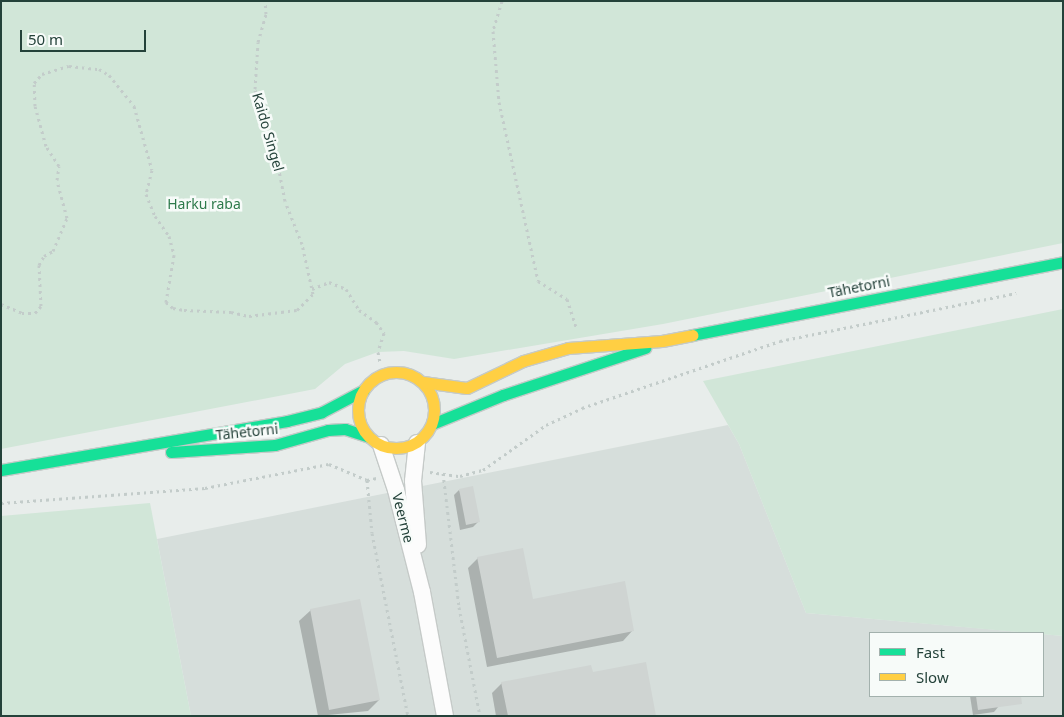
<!DOCTYPE html>
<html>
<head>
<meta charset="utf-8">
<style>
  body { margin:0 }
  #map { position:relative; width:1064px; height:717px; overflow:hidden; background:#e8edeb; font-family:"Noto Sans",sans-serif }
  div>[style] { position:absolute }
  [style*='--x'] { left:calc(var(--x)*1px); top:calc(var(--y)*1px); width:calc(var(--w)*1px); rotate:calc(var(--a)*1deg) }
  .built>* { inset:0; background:#d6dedb }
  .green>* { inset:0; background:#d1e6d8 }
  .shadow>* { inset:0; background:#0003 }
  .building>* { inset:0; background:#cfd4d2 }
  .path>* { height:3px; margin-top:-1.5px; transform-origin:0; background:repeating-linear-gradient(90deg,#c3ccca 0 2.5px,transparent 0 6.5px) }
  .roads { filter:drop-shadow(1px 0 #c5cac8) drop-shadow(-1px 0 #c5cac8) drop-shadow(0 1px #c5cac8) drop-shadow(0 -1px #c5cac8) }
  .street>* { height:16px; margin:-8px; padding:0 8px; transform-origin:8px; border-radius:8px; background:#fcfcfc }
  .fast>* { height:11px; margin:-5.5px; padding:0 5.5px; transform-origin:5.5px; border-radius:5.5px; background:#16e098 }
  .slow>* { height:11px; margin:-5.5px; padding:0 5.5px; transform-origin:5.5px; border-radius:5.5px; background:#ffcf43 }
  .slow>.ring { margin:-5.5px; padding:0; box-sizing:content-box; background:none; border:11px solid #ffcf43; border-radius:50% }
  span { translate:-50% -50%; white-space:nowrap; text-align:center; line-height:1.15; -webkit-text-stroke:5px #f7fbf9; paint-order:stroke }
  .street-label { font-size:14px; color:#24423a }
  .park-label { font-size:14px; color:#2d7a4b }
  .frame { position:absolute; inset:0; border:2px solid #24423a; pointer-events:none }
  .legend { position:absolute; left:869px; top:632px; width:175px; height:65px; box-sizing:border-box; background:#f7fbf9; border:1px solid #a3b1ad; margin:0; padding:6px 9px; list-style:none; font-size:15px; color:#24423a }
  .legend li { display:flex; align-items:center; gap:10px; height:25px }
  .legend b { width:25px; border:1px solid #a3b1ad }
  .scale { position:absolute; left:20px; top:30px; width:126px; height:22px; box-sizing:border-box; border:2px solid #24423a; border-top:0; padding-left:6px; font-size:15px; line-height:18px; white-space:nowrap; color:#24423a; -webkit-text-stroke:4px #f7fbf9; paint-order:stroke }
</style>
</head>
<body>
<div id="map">
  <div class="built">
    <i style="clip-path:polygon(728px 425px,739px 444px,806px 613px,1031px 633px,870px 633px,870px 696px,1043px 696px,1043px 634px,1063px 636px,1063px 716px,191px 716px,157px 539px)"></i>
  </div>
  <div class="green">
    <i style="clip-path:polygon(1px 1px,1063px 1px,1063px 243px,663px 324px,454px 359px,404px 351px,378px 352px,345px 364px,315px 389px,1px 449px)"></i>
    <i style="clip-path:polygon(1063px 309px,1063px 636px,806px 613px,739px 444px,703px 381px)"></i>
    <i style="clip-path:polygon(150px 503px,191px 716px,1px 716px,1px 516px)"></i>
  </div>
  <div class="shadow">
    <i style="clip-path:polygon(459px 490px,478px 522px,473px 527px,460px 530px,454px 495px)"></i>
    <i style="clip-path:polygon(478px 558px,532px 601px,633px 630px,623px 641px,487px 667px,468px 568px)"></i>
    <i style="clip-path:polygon(311px 610px,379px 700px,368px 711px,318px 716px,299px 621px)"></i>
    <i style="clip-path:polygon(592px 673px,655px 716px,496px 716px,492px 693px,502px 683px)"></i>
    <i style="clip-path:polygon(970px 696px,998px 696px,999px 706px,994px 712px,973px 715px)"></i>
  </div>
  <div class="building">
    <i style="clip-path:polygon(473px 486px,480px 522px,466px 525px,459px 489px)"></i>
    <i style="clip-path:polygon(523px 548px,533px 599px,625px 581px,634px 631px,497px 658px,477px 557px)"></i>
    <i style="clip-path:polygon(360px 599px,380px 700px,329px 710px,310px 609px)"></i>
    <i style="clip-path:polygon(646px 662px,656px 716px,508px 716px,501px 682px,591px 665px,593px 672px)"></i>
    <i style="clip-path:polygon(976px 696px,1021px 696px,1022px 704px,978px 710px)"></i>
  </div>
  <div class="path">
    <i style="--x:502;--y:1;--w:31;--a:107"></i>
    <i style="--x:493;--y:31;--w:71;--a:85.2"></i>
    <i style="--x:499;--y:102;--w:183;--a:77.7"></i>
    <i style="--x:538;--y:281;--w:34;--a:32"></i>
    <i style="--x:567;--y:299;--w:32;--a:72"></i>
    <i style="--x:312;--y:289;--w:18;--a:-22"></i>
    <i style="--x:329;--y:282;--w:18;--a:22"></i>
    <i style="--x:346;--y:289;--w:25;--a:58"></i>
    <i style="--x:359;--y:310;--w:21;--a:35"></i>
    <i style="--x:376;--y:322;--w:14;--a:54"></i>
    <i style="--x:384;--y:333;--w:20;--a:108"></i>
    <i style="--x:378;--y:352;--w:10;--a:79"></i>
    <i style="--x:1;--y:304;--w:23;--a:23"></i>
    <i style="--x:22;--y:313;--w:13;--a:0"></i>
    <i style="--x:35;--y:313;--w:9;--a:-49"></i>
    <i style="--x:41;--y:306;--w:41;--a:-92.8"></i>
    <i style="--x:39;--y:265;--w:10;--a:-61"></i>
    <i style="--x:44;--y:256;--w:10;--a:-29"></i>
    <i style="--x:53;--y:251;--w:36;--a:-67"></i>
    <i style="--x:67;--y:218;--w:39;--a:-105"></i>
    <i style="--x:57;--y:180;--w:14;--a:-82"></i>
    <i style="--x:59;--y:166;--w:24;--a:-123"></i>
    <i style="--x:46;--y:146;--w:41;--a:-105.4"></i>
    <i style="--x:35;--y:106;--w:23;--a:-92"></i>
    <i style="--x:34;--y:83;--w:12;--a:-48"></i>
    <i style="--x:42;--y:74;--w:28;--a:-17"></i>
    <i style="--x:69;--y:66;--w:30;--a:6"></i>
    <i style="--x:99;--y:69;--w:12;--a:31"></i>
    <i style="--x:109;--y:75;--w:40;--a:51"></i>
    <i style="--x:134;--y:106;--w:66;--a:74.3"></i>
    <i style="--x:152;--y:170;--w:25;--a:104"></i>
    <i style="--x:146;--y:194;--w:24;--a:68"></i>
    <i style="--x:155;--y:216;--w:24;--a:55"></i>
    <i style="--x:169;--y:236;--w:20;--a:75"></i>
    <i style="--x:174;--y:255;--w:48;--a:99.7"></i>
    <i style="--x:166;--y:302;--w:9;--a:41"></i>
    <i style="--x:173;--y:308;--w:11;--a:10"></i>
    <i style="--x:184;--y:310;--w:47;--a:2.4"></i>
    <i style="--x:231;--y:312;--w:18;--a:13"></i>
    <i style="--x:249;--y:316;--w:48;--a:-7.1"></i>
    <i style="--x:297;--y:310;--w:23;--a:-45"></i>
    <i style="--x:313;--y:294;--w:51;--a:-102.4"></i>
    <i style="--x:302;--y:244;--w:46;--a:-111.6"></i>
    <i style="--x:285;--y:201;--w:67;--a:-101.1"></i>
    <i style="--x:272;--y:135;--w:20;--a:-123"></i>
    <i style="--x:261;--y:118;--w:30;--a:-102"></i>
    <i style="--x:255;--y:89;--w:47;--a:-86.3"></i>
    <i style="--x:258;--y:42;--w:29;--a:-74"></i>
    <i style="--x:266;--y:14;--w:13;--a:-94"></i>
    <i style="--x:430;--y:472;--w:30;--a:8"></i>
    <i style="--x:460;--y:476;--w:24;--a:-15"></i>
    <i style="--x:483;--y:470;--w:77;--a:-35.5"></i>
    <i style="--x:546;--y:425;--w:40;--a:-25"></i>
    <i style="--x:582;--y:408;--w:209;--a:-18.7"></i>
    <i style="--x:780;--y:341;--w:241;--a:-11.5"></i>
    <i style="--x:443;--y:473;--w:135;--a:83.2"></i>
    <i style="--x:459;--y:607;--w:111;--a:79.1"></i>
    <i style="--x:367;--y:480;--w:53;--a:84.6"></i>
    <i style="--x:372;--y:533;--w:187;--a:78.9"></i>
    <i style="--x:1;--y:503;--w:205;--a:-4.2"></i>
    <i style="--x:205;--y:488;--w:126;--a:-11"></i>
    <i style="--x:329;--y:464;--w:41;--a:22.8"></i>
    <i style="--x:367;--y:480;--w:10;--a:-11"></i>
  </div>
  <div class="roads">
    <div class="street">
      <i style="--x:417;--y:443;--w:38;--a:96"></i>
      <i style="--x:413;--y:481;--w:64;--a:85.5"></i>
      <i style="--x:381;--y:445;--w:47;--a:71.6"></i>
      <i style="--x:396;--y:490;--w:105;--a:75.7"></i>
      <i style="--x:422;--y:592;--w:126;--a:79.5"></i>
    </div>
    <div class="fast">
      <i style="--x:692;--y:335;--w:378;--a:-11.1"></i>
      <i style="--x:432;--y:424;--w:77;--a:-22.2"></i>
      <i style="--x:503;--y:395;--w:150;--a:-18.3"></i>
      <i style="--x:171;--y:452;--w:104;--a:-3.9"></i>
      <i style="--x:275;--y:445;--w:55;--a:-15.8"></i>
      <i style="--x:328;--y:430;--w:17;--a:-3"></i>
      <i style="--x:345;--y:429;--w:25;--a:18"></i>
      <i style="--x:1;--y:470;--w:290;--a:-9.7"></i>
      <i style="--x:287;--y:421;--w:36;--a:-14"></i>
      <i style="--x:322;--y:412;--w:47;--a:-27.6"></i>
    </div>
    <div class="slow">
      <i class="ring" style="left:358px;top:372px;width:65px;height:65px"></i>
      <i style="--x:423;--y:382;--w:44;--a:7.8"></i>
      <i style="--x:467;--y:388;--w:62;--a:-25.7"></i>
      <i style="--x:523;--y:361;--w:47;--a:-16.1"></i>
      <i style="--x:568;--y:348;--w:94;--a:-4.3"></i>
      <i style="--x:662;--y:341;--w:31;--a:-11"></i>
    </div>
  </div>
  <div class="street-label">
    <span style="left:268px;top:132px;rotate:74deg">Kaido Singel</span>
    <span style="left:859px;top:287px;rotate:-11deg">Tähetorni</span>
    <span style="left:247px;top:432px;rotate:-6deg">Tähetorni</span>
    <span style="left:403px;top:518px;rotate:76deg">Veerme</span>
  </div>
  <div class="park-label">
    <span style="left:204px;top:204px">Harku raba</span>
  </div>
  <div class="frame"></div>
  <ul class="legend">
  <li><b style="height:6px;background:#16e098"></b>Fast</li>
  <li><b style="height:6px;background:#ffcf43"></b>Slow</li>
  </ul>
  <div class="scale">50 m</div>
</div>
</body>
</html>
